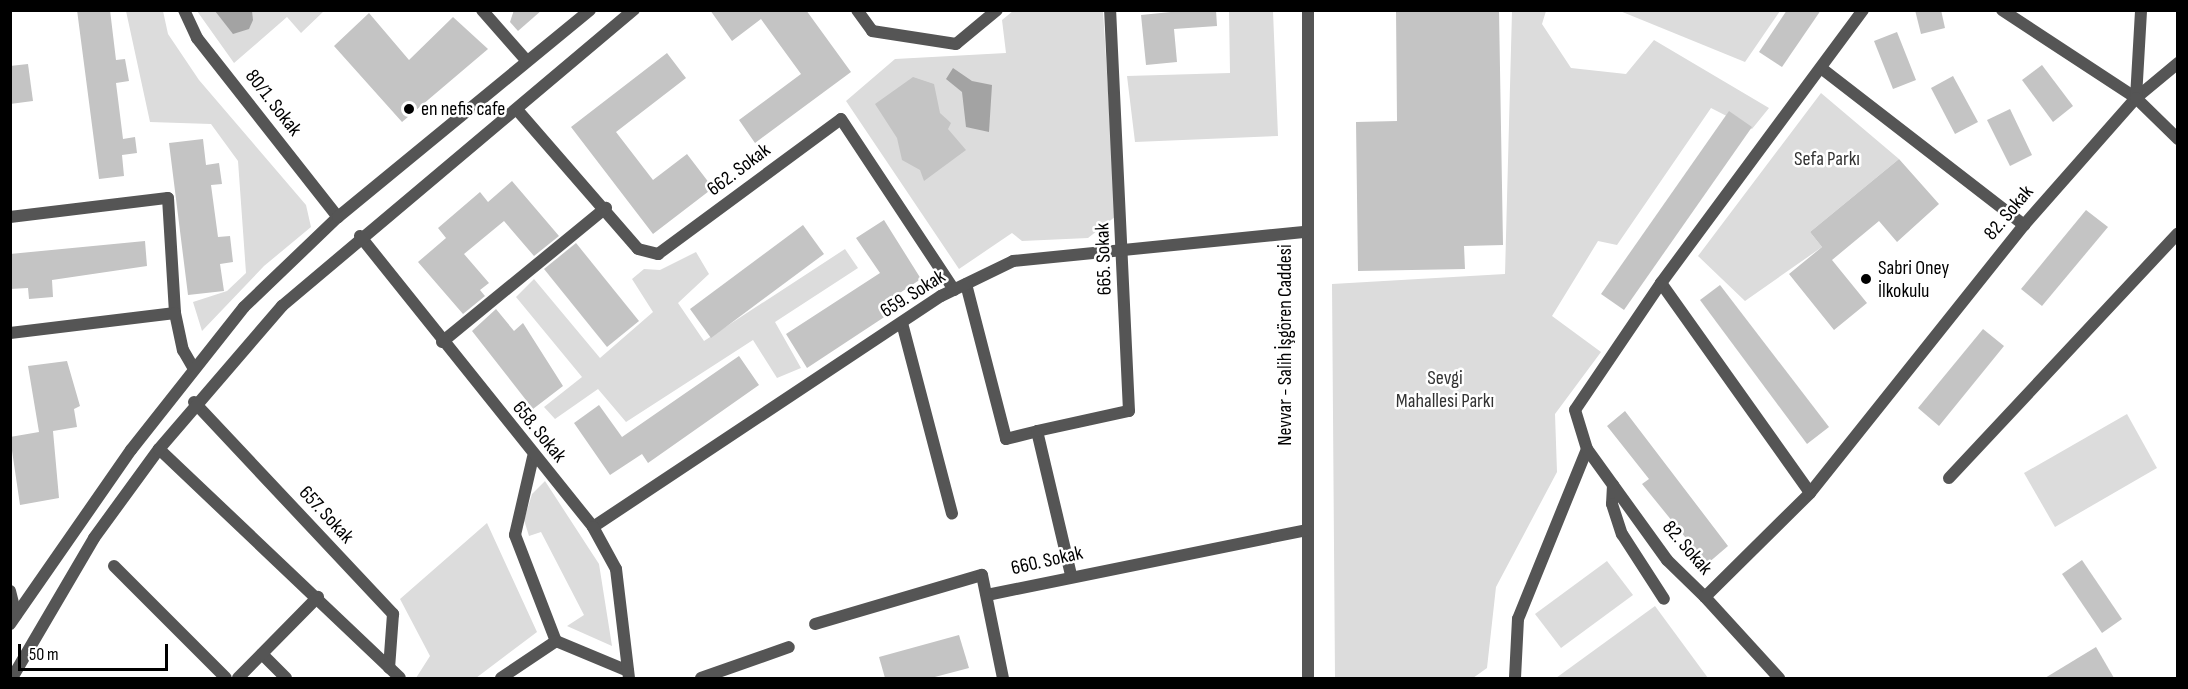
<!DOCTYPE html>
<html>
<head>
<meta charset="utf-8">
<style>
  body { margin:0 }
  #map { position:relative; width:2188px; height:689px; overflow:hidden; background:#fff; font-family:"Sofia Sans Condensed",sans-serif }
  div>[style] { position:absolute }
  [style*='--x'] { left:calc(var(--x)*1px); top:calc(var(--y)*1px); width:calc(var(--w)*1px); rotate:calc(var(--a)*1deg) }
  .green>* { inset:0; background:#dcdcdc }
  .water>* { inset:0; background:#a3a3a3 }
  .building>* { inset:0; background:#c4c4c4 }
  .service>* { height:12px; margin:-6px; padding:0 6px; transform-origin:6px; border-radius:6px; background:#555 }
  .minor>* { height:12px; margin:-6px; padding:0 6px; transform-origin:6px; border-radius:6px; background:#555 }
  .tertiary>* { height:12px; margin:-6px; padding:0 6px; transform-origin:6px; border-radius:6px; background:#555 }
  .dots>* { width:16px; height:16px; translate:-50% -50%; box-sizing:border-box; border:3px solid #fff; border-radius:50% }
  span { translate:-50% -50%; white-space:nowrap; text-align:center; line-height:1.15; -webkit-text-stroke:5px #fff; paint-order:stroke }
  .street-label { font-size:20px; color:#000 }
  .poi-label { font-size:20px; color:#000 }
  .left { translate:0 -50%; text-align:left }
  .park-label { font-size:20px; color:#333 }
  .frame { position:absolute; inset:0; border:12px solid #000; pointer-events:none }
  .scale { position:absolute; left:18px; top:644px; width:150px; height:27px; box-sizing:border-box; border:3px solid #000; border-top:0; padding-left:8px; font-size:18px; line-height:21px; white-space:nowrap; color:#000; -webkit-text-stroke:4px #fff; paint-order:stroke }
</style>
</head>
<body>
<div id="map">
  <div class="green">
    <i style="clip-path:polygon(126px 11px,163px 11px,168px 34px,199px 80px,306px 205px,311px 227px,264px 266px,202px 331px,193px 302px,227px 291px,246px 273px,238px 161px,211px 124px,150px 122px)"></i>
    <i style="clip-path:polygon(197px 11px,324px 11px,301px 33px,287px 17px,234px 63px)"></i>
    <i style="clip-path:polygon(1013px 11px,1103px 11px,1116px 216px,1088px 238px,1022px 241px,1012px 233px,959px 269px,846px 101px,895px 59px,1006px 53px,1002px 20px)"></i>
    <i style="clip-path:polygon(1229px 11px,1273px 11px,1278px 136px,1135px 142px,1127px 76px,1230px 73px)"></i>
    <i style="clip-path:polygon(1512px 11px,1546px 11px,1542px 24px,1571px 68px,1626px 74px,1654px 40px,1769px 108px,1752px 129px,1711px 108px,1617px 245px,1598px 241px,1552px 316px,1601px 352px,1555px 414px,1557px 472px,1496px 587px,1487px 668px,1473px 678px,1335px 678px,1332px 284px,1505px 274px)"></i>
    <i style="clip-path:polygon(1620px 11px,1780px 10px,1780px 11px,1745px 62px)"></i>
    <i style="clip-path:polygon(1821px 93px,1899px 159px,1810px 232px,1822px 247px,1745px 301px,1698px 256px)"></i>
    <i style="clip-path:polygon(845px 249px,858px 268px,775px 322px,801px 368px,777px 378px,753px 340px,626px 422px,598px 389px,555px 419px,544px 407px,582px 377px,516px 297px,534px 279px,600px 358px,653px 312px,632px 279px,644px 269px,660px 270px,696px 252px,709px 274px,678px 303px,704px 341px)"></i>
    <i style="clip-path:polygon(2127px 414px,2157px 468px,2055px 527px,2024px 473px)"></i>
    <i style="clip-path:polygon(545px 481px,599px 564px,612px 646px,567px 626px,584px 615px,541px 532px,529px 536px,524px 520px,532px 494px)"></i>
    <i style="clip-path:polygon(487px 523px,537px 632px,476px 678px,416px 678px,430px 656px,400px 599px)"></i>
    <i style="clip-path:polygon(1607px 561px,1633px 595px,1561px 648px,1535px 614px)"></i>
    <i style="clip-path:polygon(1655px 606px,1708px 678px,1556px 678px)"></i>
  </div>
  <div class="water">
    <i style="clip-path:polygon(215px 11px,252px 11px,253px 20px,249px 29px,233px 34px)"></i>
    <i style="clip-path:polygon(953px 68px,972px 81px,992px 85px,989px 132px,966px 127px,962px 92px,946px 79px)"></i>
  </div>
  <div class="building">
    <i style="clip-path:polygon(77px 10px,110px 10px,116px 60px,125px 59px,129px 81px,116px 83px,123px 139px,135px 137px,137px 153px,122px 155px,124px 176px,99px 179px)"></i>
    <i style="clip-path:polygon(514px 10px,542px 10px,518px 31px,510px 22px)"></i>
    <i style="clip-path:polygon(710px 10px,806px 10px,851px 72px,755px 143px,739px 120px,801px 74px,761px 19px,732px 41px)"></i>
    <i style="clip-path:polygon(1191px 10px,1216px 10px,1217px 26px,1174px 29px,1177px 62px,1146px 65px,1141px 15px)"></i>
    <i style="clip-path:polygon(1396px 10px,1499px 10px,1503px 245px,1464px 246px,1465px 269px,1358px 271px,1356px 122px,1397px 121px)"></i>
    <i style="clip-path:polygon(1787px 10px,1821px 10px,1782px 67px,1759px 52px)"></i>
    <i style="clip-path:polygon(1915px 10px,1941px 10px,1945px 28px,1921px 34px)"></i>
    <i style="clip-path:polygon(369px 13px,409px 60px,453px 17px,488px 49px,402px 122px,334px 46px)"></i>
    <i style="clip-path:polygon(1897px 32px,1916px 80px,1893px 89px,1874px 41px)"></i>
    <i style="clip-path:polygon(667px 53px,686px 78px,616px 132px,653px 180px,687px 154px,713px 188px,653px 234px,571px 127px)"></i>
    <i style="clip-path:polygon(28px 64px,33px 101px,10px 104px,10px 66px)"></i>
    <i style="clip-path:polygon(2042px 65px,2073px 106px,2053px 122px,2022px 80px)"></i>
    <i style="clip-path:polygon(1953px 76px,1978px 122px,1955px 134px,1931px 88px)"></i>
    <i style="clip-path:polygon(913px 77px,934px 84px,940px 113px,951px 123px,948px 129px,966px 150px,924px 181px,920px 170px,902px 160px,897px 138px,875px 104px)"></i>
    <i style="clip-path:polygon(2010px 109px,2032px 155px,2010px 166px,1987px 120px)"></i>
    <i style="clip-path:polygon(1729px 111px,1752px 127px,1624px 310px,1601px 294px)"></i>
    <i style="clip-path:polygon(203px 139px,206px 165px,219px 163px,222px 184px,211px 185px,218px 237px,230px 236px,233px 262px,220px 264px,224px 291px,188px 295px,169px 143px)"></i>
    <i style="clip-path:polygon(1899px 159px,1939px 204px,1897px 242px,1879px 221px,1832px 260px,1867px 303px,1834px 330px,1789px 274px,1822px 247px,1810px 232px)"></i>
    <i style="clip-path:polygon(512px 181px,559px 236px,534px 256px,504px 221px,464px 254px,489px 283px,480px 290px,485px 296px,463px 314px,418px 262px,446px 238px,438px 228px,480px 192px,488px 202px)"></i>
    <i style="clip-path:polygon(2086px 210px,2108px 227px,2042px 306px,2021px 289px)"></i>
    <i style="clip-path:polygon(884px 220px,921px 279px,889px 300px,895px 310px,807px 368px,786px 334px,880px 273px,856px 238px)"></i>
    <i style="clip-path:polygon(803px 225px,824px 254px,711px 338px,690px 309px)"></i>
    <i style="clip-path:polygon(145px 241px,147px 266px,52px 280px,53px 297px,29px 299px,28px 288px,10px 289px,10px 254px)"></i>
    <i style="clip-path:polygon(576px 243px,639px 321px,607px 347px,544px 269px)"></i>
    <i style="clip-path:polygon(1720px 285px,1829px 427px,1807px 444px,1700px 300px)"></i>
    <i style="clip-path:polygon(496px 309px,514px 331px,523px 323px,563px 386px,533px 409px,472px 331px)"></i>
    <i style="clip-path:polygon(1983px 329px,2004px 346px,1939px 426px,1918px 408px)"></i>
    <i style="clip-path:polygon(739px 356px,759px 385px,648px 463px,642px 454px,610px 475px,574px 423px,599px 405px,622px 437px)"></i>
    <i style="clip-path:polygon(67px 361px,80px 406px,74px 409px,77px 427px,53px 431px,59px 498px,20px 505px,10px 437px,39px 432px,28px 366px)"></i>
    <i style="clip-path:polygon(1625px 411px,1728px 546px,1707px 564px,1642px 484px,1649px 479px,1607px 426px)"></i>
    <i style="clip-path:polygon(2082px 560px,2122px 619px,2102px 633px,2062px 574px)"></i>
    <i style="clip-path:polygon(959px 635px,969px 668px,931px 678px,885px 678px,879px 657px)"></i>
    <i style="clip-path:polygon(2096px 647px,2114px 678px,2045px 678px)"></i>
  </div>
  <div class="service">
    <i style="--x:2136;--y:98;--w:55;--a:-39.8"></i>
    <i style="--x:1949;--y:478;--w:335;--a:-46.9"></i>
    <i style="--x:1613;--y:485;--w:19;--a:93"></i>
    <i style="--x:1612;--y:504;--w:32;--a:72"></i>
    <i style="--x:1622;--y:534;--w:77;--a:57.1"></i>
    <i style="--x:1705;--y:597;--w:110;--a:47.6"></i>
  </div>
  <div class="minor">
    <i style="--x:482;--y:10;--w:67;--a:48.7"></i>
    <i style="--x:857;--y:10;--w:26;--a:54"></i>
    <i style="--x:872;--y:31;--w:85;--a:8.8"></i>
    <i style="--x:956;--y:44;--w:53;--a:-39.7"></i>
    <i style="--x:1308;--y:10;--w:668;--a:90"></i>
    <i style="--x:2002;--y:10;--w:160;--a:33.3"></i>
    <i style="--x:1821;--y:68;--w:257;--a:37.7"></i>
    <i style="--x:519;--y:112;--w:181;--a:49"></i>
    <i style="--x:638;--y:249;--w:21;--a:14"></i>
    <i style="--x:658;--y:254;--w:227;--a:-36.4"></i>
    <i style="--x:841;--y:119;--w:205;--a:56.5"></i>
    <i style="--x:10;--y:217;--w:159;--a:-6.9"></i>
    <i style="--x:168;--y:198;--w:115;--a:86.5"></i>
    <i style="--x:175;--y:313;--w:166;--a:173.1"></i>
    <i style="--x:1661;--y:283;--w:257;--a:54.6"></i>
    <i style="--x:966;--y:284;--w:160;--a:75.5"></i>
    <i style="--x:1006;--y:439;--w:32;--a:-14"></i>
    <i style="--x:1037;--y:431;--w:148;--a:76.7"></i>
    <i style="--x:175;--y:313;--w:38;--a:78"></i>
    <i style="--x:183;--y:350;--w:22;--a:60"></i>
    <i style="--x:902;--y:323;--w:197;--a:75.3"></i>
    <i style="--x:442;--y:342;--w:212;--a:-39.3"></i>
    <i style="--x:194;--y:402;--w:291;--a:46.8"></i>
    <i style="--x:393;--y:614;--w:54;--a:94.2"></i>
    <i style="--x:1037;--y:431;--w:94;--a:-12.3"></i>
    <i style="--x:1129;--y:411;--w:401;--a:-92.7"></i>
    <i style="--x:159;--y:449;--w:332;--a:43.5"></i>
    <i style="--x:533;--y:457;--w:80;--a:103"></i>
    <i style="--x:515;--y:535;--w:114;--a:68.9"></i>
    <i style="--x:556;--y:641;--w:78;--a:22.6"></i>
    <i style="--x:593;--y:527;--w:418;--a:-33.6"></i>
    <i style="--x:941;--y:296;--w:80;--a:-25.9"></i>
    <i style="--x:1013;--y:261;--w:292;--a:-5.7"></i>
    <i style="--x:114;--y:566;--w:158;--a:45"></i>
    <i style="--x:10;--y:591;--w:25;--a:76"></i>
    <i style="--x:987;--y:595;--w:326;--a:-11.5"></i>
    <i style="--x:815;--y:624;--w:174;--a:-16.4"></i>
    <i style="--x:982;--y:575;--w:105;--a:78.5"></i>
    <i style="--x:262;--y:654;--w:34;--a:45"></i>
    <i style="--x:238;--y:678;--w:114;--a:-45.4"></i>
    <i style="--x:501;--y:678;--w:66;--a:-33.9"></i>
    <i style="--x:701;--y:678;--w:93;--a:-19.4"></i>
    <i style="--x:1515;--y:678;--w:59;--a:-87.1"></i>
    <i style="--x:1518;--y:619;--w:183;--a:-67.9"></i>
  </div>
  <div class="tertiary">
    <i style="--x:184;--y:10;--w:31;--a:65"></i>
    <i style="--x:197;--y:38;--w:228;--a:51.8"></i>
    <i style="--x:1863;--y:10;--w:340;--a:126.5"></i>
    <i style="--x:1661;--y:283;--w:153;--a:124.1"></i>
    <i style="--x:1575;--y:410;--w:41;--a:72.9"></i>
    <i style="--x:1587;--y:449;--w:137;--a:54.2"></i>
    <i style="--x:1667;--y:560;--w:53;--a:44.2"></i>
    <i style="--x:1705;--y:597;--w:148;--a:-44.7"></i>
    <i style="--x:1810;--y:493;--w:343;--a:-51.4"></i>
    <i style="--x:2024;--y:225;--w:169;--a:-48.6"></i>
    <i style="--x:2136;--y:98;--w:88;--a:-86.7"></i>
    <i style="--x:2136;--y:98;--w:59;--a:44.3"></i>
    <i style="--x:360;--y:236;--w:373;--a:51.3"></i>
    <i style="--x:593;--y:527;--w:48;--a:61.3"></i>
    <i style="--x:616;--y:569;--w:110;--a:83.2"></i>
    <i style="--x:10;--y:624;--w:212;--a:-55.2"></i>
    <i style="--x:131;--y:450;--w:182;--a:-51.7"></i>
    <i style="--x:244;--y:307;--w:130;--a:-43.8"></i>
    <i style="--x:338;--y:217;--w:326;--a:-39.4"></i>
    <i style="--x:12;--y:678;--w:162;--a:-59.6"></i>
    <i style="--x:94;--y:538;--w:110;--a:-53.9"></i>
    <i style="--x:159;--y:449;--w:189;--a:-49.3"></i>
    <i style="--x:282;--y:306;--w:460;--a:-40.1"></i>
  </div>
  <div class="dots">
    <i style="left:409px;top:109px;background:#000"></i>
    <i style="left:1866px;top:279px;background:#000"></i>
  </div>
  <div class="street-label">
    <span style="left:273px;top:103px;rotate:52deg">80/1. Sokak</span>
    <span style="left:739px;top:170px;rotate:-37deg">662. Sokak</span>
    <span style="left:2009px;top:213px;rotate:-50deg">82. Sokak</span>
    <span style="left:1104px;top:259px;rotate:-92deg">665. Sokak</span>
    <span style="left:913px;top:294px;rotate:-32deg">659. Sokak</span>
    <span style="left:1285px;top:345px;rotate:-90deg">Nevvar - Salih İşgören Caddesi</span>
    <span style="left:539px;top:432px;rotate:51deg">658. Sokak</span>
    <span style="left:326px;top:515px;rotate:47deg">657. Sokak</span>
    <span style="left:1687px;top:548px;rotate:49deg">82. Sokak</span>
    <span style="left:1047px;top:561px;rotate:-13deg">660. Sokak</span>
  </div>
  <div class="poi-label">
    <span class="left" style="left:421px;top:109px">en nefis cafe</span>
    <span class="left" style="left:1878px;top:280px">Sabri Oney<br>İlkokulu</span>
  </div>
  <div class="park-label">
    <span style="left:1827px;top:159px">Sefa Parkı</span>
    <span style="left:1445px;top:390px">Sevgi<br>Mahallesi Parkı</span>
  </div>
  <div class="frame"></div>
  <div class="scale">50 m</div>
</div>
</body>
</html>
